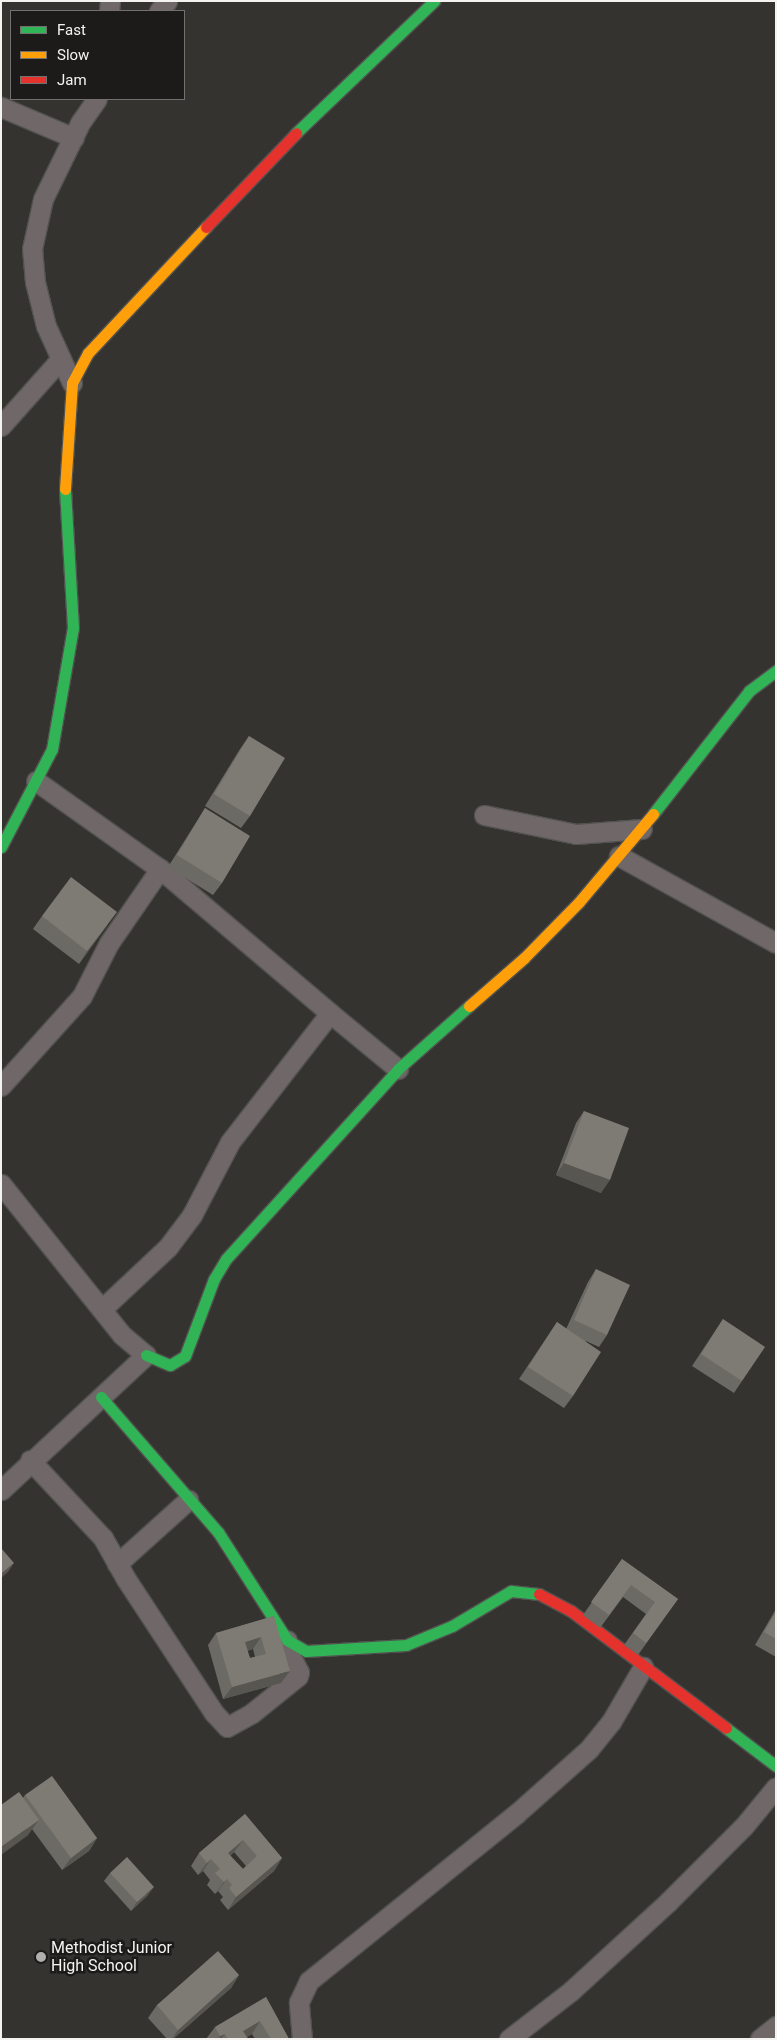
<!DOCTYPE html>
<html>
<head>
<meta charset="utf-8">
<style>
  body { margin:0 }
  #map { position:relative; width:777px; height:2040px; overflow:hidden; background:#343330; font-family:Roboto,sans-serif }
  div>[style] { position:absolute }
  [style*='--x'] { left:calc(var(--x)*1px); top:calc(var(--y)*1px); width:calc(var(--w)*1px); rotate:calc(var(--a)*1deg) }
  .roads { filter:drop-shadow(1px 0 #525250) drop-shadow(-1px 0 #525250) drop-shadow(0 1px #525250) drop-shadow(0 -1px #525250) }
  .street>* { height:19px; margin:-9.5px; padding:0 9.5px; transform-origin:9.5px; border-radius:9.5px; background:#706868 }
  .fast>* { height:11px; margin:-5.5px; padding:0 5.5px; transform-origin:5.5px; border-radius:5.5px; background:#30b455 }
  .slow>* { height:11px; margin:-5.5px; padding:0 5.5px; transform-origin:5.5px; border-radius:5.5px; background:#ff9f0a }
  .jam>* { height:11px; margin:-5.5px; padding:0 5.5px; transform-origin:5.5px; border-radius:5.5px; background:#e5322d }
  .wall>* { inset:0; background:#6c6a64 }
  .shaded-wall>* { inset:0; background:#585651 }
  .building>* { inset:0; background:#7d7b74 }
  .dots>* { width:14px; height:14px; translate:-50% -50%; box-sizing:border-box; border:2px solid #1c1b19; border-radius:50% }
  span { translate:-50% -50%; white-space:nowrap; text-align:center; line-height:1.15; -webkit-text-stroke:5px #1c1b19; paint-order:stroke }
  .poi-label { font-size:16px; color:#f4f3f0 }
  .left { translate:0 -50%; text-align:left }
  .frame { position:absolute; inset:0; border:2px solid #f4f3f0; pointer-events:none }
  .legend { position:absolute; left:10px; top:10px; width:175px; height:90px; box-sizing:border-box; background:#1c1b19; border:1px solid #72716f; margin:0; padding:6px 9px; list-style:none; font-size:15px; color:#f4f3f0 }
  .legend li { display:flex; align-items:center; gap:10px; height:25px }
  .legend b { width:25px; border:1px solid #72716f }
</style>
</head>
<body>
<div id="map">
  <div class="roads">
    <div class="street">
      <i style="--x:109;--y:11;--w:10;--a:-84"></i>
      <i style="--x:159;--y:11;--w:13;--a:-51"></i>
      <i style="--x:1;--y:107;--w:79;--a:23"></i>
      <i style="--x:72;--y:383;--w:63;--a:-114.5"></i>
      <i style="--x:46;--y:326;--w:45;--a:-104"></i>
      <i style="--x:35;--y:282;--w:33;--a:-95"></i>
      <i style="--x:32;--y:249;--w:51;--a:-77.6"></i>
      <i style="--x:43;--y:199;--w:85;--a:-64"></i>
      <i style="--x:80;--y:123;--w:29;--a:-55"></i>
      <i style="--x:1;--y:426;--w:87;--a:-48.3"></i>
      <i style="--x:484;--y:815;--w:94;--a:11.7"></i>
      <i style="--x:576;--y:834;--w:66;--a:-4.3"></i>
      <i style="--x:619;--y:856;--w:179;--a:29"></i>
      <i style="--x:330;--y:1013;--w:88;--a:39.5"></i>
      <i style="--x:1;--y:1086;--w:121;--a:-48"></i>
      <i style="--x:82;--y:996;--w:59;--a:-63"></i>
      <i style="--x:109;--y:943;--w:90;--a:-55.4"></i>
      <i style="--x:160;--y:869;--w:152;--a:-144.6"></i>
      <i style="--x:1;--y:1184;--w:193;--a:51.3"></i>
      <i style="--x:122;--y:1335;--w:31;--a:40"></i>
      <i style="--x:146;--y:1355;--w:198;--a:137"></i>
      <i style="--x:102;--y:1309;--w:91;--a:-43.2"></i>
      <i style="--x:168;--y:1247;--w:40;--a:-53"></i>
      <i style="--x:192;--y:1215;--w:82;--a:-62.5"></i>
      <i style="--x:230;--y:1142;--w:163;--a:-52.2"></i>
      <i style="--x:330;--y:1013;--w:223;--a:-139.7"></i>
      <i style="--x:30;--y:1460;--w:107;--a:46.9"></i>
      <i style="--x:103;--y:1538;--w:47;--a:60.7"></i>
      <i style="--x:126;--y:1579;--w:160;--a:56.7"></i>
      <i style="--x:214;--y:1713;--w:19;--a:47"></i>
      <i style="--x:227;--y:1727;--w:29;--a:-29"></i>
      <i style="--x:252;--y:1713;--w:59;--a:-38.8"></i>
      <i style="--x:298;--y:1676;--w:4;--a:-76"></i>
      <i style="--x:299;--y:1672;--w:21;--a:-118"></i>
      <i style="--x:289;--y:1653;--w:13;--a:-99"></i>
      <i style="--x:117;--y:1564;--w:96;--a:-42"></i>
      <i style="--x:302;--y:2039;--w:37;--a:-95"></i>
      <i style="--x:299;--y:2002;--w:23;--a:-65"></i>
      <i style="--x:309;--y:1981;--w:266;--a:-38.9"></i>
      <i style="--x:516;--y:1814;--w:98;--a:-41.7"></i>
      <i style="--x:589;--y:1749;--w:35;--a:-51"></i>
      <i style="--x:611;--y:1722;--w:64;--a:-59.8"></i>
      <i style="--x:509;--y:2039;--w:78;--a:-37.7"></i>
      <i style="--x:571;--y:1991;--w:132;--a:-42.5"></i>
      <i style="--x:668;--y:1902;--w:107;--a:-45"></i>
      <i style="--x:744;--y:1826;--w:50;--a:-50.6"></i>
      <i style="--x:760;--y:2039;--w:21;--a:-39"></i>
    </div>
    <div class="fast">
      <i style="--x:296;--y:133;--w:191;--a:-43.7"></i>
      <i style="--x:653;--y:814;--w:156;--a:-52"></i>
      <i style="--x:749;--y:691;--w:34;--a:-37"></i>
      <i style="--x:1;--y:847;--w:110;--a:-62.5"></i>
      <i style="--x:52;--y:749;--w:123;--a:-80.2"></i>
      <i style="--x:73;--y:628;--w:139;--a:-93.3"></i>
      <i style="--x:146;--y:1355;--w:26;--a:23"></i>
      <i style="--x:170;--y:1365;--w:17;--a:-31"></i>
      <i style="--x:185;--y:1356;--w:82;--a:-69.4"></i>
      <i style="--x:214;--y:1279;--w:23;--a:-59"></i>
      <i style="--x:226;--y:1259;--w:256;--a:-47.8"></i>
      <i style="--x:398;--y:1069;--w:95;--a:-41.6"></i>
      <i style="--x:101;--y:1397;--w:179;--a:49.1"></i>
      <i style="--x:218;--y:1532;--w:128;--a:57.4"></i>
      <i style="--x:287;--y:1640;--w:22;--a:30"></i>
      <i style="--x:306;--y:1651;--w:100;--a:-3.4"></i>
      <i style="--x:406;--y:1645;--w:50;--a:-22.4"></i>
      <i style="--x:452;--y:1626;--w:69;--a:-30.7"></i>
      <i style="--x:511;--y:1591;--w:28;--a:6"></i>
      <i style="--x:726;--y:1728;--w:63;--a:37.2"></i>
    </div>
    <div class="slow">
      <i style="--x:65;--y:489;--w:106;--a:-86.2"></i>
      <i style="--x:72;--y:383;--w:34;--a:-62"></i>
      <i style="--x:88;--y:353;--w:173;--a:-46.9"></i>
      <i style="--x:469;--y:1006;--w:73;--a:-41.1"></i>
      <i style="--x:524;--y:958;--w:78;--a:-45.5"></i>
      <i style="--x:579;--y:902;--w:115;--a:-49.9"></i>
    </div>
    <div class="jam">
      <i style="--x:206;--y:227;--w:130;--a:-46.2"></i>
      <i style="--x:539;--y:1594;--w:36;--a:28"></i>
      <i style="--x:571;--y:1611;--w:194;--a:37"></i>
    </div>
  </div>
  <div class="wall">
    <i style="clip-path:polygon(249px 736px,250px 816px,241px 828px,205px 806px,240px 749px)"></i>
    <i style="clip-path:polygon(205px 808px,222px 883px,213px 895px,168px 867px,197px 821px)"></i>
    <i style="clip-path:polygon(42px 916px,108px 924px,79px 964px,33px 929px)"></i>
    <i style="clip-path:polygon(584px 1111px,601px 1193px,556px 1175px,576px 1123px)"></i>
    <i style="clip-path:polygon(596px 1269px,607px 1335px,599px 1347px,586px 1341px,573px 1396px,564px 1408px,519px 1379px,557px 1322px,566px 1329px,588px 1282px)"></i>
    <i style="clip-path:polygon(723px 1319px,742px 1381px,734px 1393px,692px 1366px)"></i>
    <i style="clip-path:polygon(622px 1559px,678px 1599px,638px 1655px,624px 1645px,646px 1614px,623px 1597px,600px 1628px,583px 1615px)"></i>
    <i style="clip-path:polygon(776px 1609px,776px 1657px,755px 1645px)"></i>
    <i style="clip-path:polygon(evenodd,274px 1616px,281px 1683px,223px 1699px,208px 1645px,216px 1633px,274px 1616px,253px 1649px,255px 1657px,250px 1658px,247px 1651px,253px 1649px)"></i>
    <i style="clip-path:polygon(25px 1795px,97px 1838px,89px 1851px,62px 1870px,32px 1829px,27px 1836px,23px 1798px)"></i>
    <i style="clip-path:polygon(evenodd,245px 1814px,282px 1858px,274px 1871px,228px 1910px,220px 1900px,223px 1897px,218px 1891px,215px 1894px,207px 1885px,210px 1880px,203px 1871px,198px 1875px,191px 1866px,199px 1853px,245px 1814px,234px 1852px,246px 1866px,243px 1869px,230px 1856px,234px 1852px)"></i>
    <i style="clip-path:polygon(110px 1873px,148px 1895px,131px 1911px,104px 1881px)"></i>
    <i style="clip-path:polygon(239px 1975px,231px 1988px,173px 2039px,167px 2039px,148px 2018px,157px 2005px)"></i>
    <i style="clip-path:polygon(266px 1997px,289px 2039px,255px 2039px,252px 2034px,247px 2037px,248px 2039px,206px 2039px,215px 2027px)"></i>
  </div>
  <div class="shaded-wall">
    <i style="clip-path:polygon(117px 912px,108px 924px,79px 964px,87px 951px)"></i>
    <i style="clip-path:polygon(564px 1163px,610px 1180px,601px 1193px,556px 1175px)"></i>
    <i style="clip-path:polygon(14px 1563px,8px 1572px,1px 1578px,1px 1574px)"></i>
    <i style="clip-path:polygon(261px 1637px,253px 1649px,236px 1654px,245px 1642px)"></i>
    <i style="clip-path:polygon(290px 1671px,281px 1683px,223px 1699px,232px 1687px)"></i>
    <i style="clip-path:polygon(39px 1820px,27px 1836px,1px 1855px,1px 1847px)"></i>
    <i style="clip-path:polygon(97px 1838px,89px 1851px,62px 1870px,71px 1858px)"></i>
    <i style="clip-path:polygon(243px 1840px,234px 1852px,219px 1865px,228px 1853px)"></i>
    <i style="clip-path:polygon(282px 1858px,274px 1871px,228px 1910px,236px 1897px)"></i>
    <i style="clip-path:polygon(211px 1859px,203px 1871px,198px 1875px,207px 1863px)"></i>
    <i style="clip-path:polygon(227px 1879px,218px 1891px,215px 1894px,224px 1882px)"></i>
    <i style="clip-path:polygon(154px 1887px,148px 1895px,131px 1911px,137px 1902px)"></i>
    <i style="clip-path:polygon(239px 1975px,231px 1988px,173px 2039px,172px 2039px,178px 2030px)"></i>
    <i style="clip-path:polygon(260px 2021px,252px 2034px,243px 2039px,243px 2031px)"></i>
    <i style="clip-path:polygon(225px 2034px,221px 2039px,218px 2039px,220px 2036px)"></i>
  </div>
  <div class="building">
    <i style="clip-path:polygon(249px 736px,285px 758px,250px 816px,214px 794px)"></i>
    <i style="clip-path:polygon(205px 808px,250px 836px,222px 883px,177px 855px)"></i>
    <i style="clip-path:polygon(71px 877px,117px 912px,87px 951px,42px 916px)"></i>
    <i style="clip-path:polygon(584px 1111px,629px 1128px,610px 1180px,564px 1163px)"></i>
    <i style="clip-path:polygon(596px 1269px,630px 1285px,607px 1335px,574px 1320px)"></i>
    <i style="clip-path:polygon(723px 1319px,765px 1347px,742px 1381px,701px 1354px)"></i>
    <i style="clip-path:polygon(557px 1322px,601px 1352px,573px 1396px,528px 1367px)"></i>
    <i style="clip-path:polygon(1px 1548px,14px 1563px,1px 1574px)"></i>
    <i style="clip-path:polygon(622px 1559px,678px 1599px,646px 1643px,633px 1633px,655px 1602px,631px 1585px,609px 1615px,591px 1602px)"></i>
    <i style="clip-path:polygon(776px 1612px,776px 1639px,764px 1632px)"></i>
    <i style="clip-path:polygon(evenodd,274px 1616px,290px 1671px,232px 1687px,216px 1633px,274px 1616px,261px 1637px,266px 1654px,250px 1658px,245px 1642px,261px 1637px)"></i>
    <i style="clip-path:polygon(52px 1776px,97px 1838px,71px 1858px,25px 1795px)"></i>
    <i style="clip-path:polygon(19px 1792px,39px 1820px,1px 1847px,1px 1805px)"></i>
    <i style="clip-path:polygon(evenodd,245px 1814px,282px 1858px,236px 1897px,229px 1888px,232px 1885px,227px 1879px,224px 1882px,215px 1873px,220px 1869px,211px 1859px,207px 1863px,199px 1853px,245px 1814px,243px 1840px,257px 1856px,243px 1869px,228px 1853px,243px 1840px)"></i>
    <i style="clip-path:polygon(127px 1857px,154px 1887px,137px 1902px,110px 1873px)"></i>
    <i style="clip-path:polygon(218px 1951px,239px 1975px,178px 2030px,157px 2005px)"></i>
    <i style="clip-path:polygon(266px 1997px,289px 2039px,271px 2039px,260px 2021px,243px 2031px,248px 2039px,228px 2039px,225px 2034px,220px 2036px,215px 2027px)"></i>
  </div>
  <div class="dots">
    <i style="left:41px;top:1957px;background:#b1b0ad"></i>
  </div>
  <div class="poi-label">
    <span class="left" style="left:51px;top:1957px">Methodist Junior<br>High School</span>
  </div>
  <div class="frame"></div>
  <ul class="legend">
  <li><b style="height:6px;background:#30b455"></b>Fast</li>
  <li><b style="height:6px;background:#ff9f0a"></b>Slow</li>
  <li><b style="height:6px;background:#e5322d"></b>Jam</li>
  </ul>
</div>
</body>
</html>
